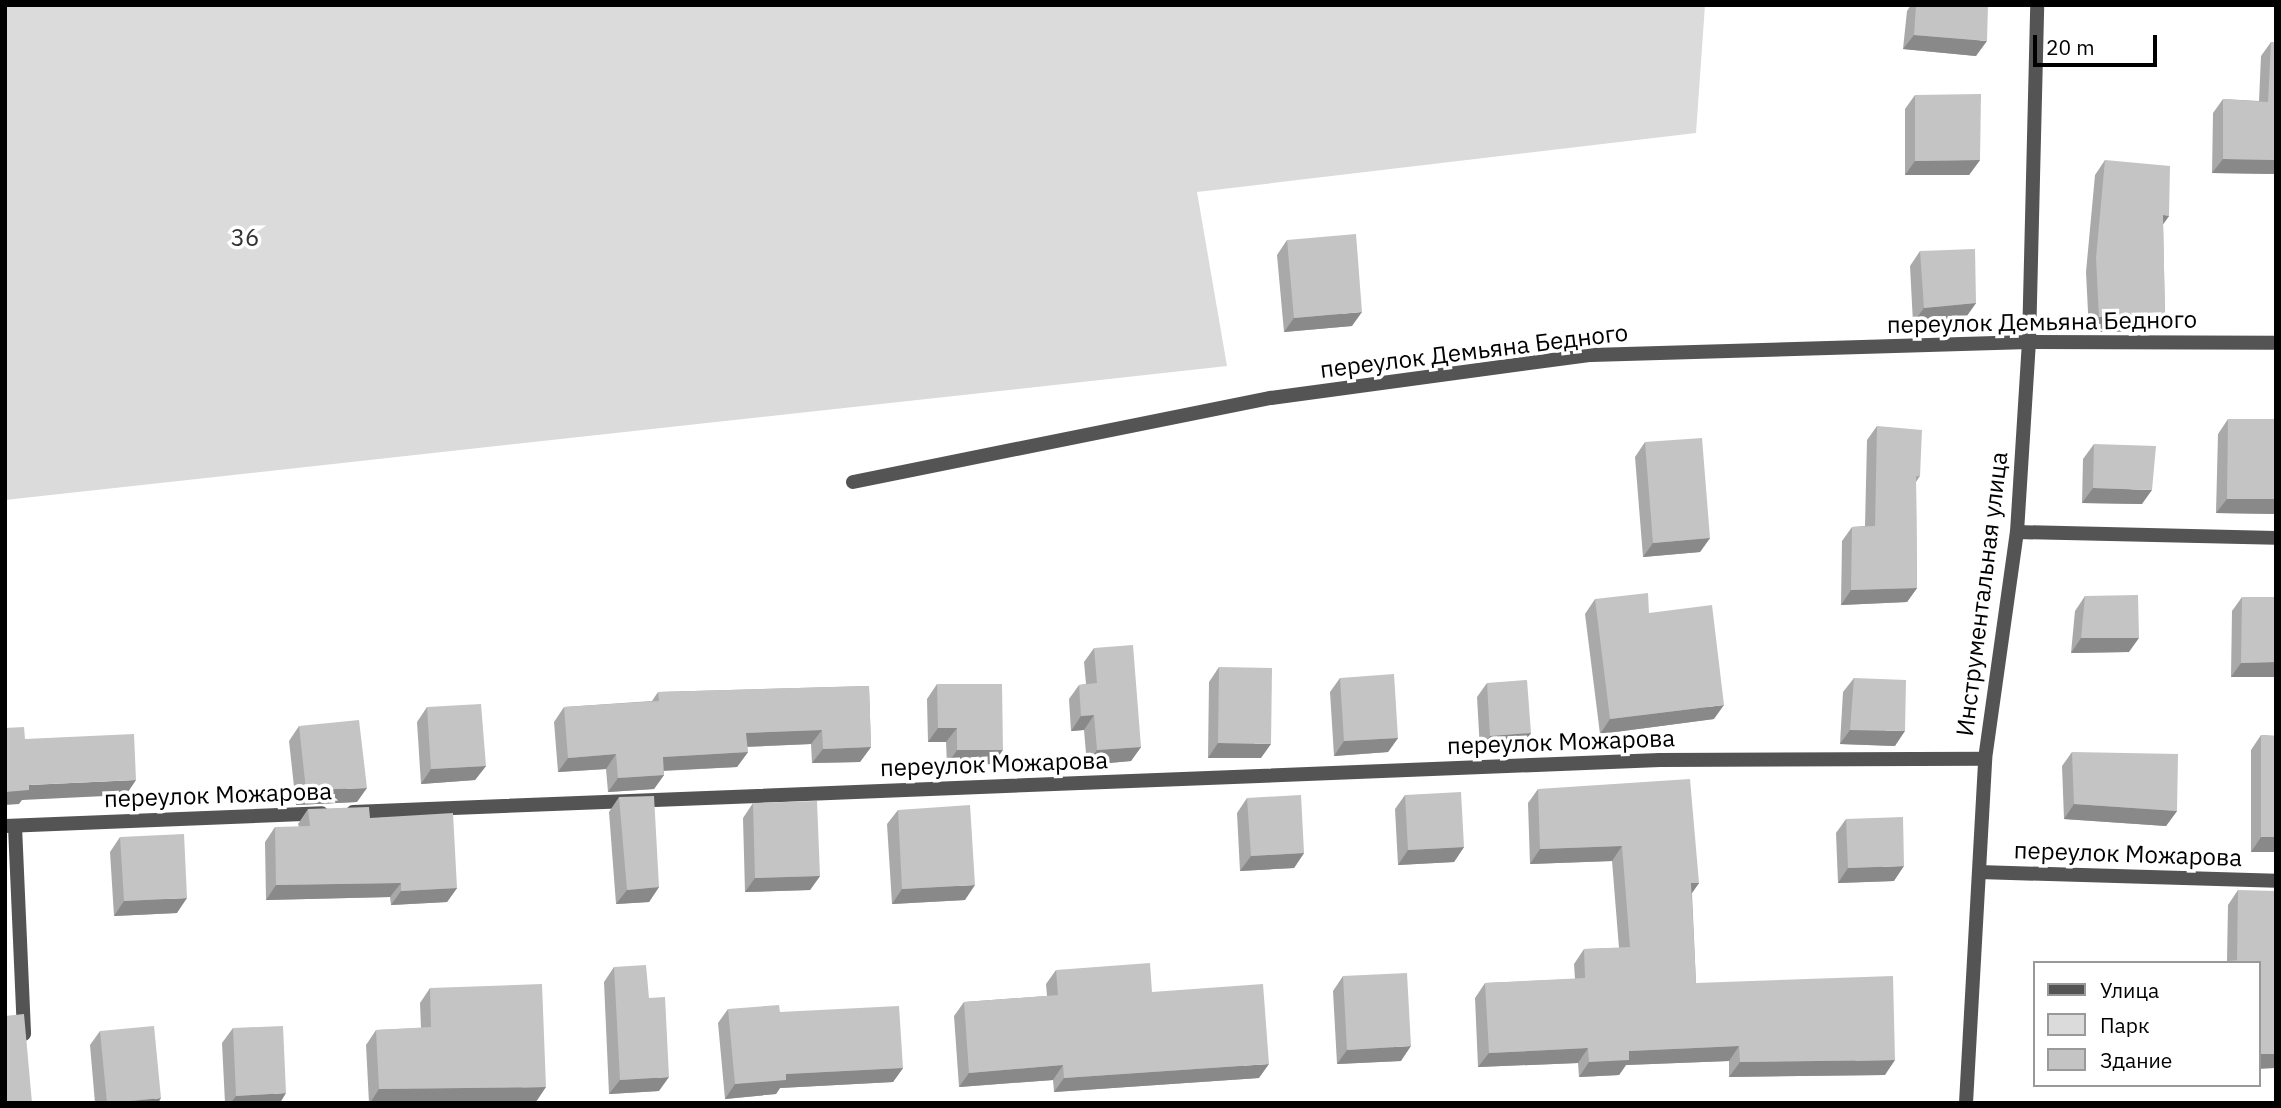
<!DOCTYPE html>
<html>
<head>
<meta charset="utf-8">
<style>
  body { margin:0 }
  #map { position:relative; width:2281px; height:1108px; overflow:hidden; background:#fff; font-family:"IBM Plex Sans",sans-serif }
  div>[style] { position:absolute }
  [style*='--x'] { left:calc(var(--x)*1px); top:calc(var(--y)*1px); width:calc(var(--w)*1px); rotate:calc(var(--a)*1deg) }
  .green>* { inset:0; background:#dbdbdb }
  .street>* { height:14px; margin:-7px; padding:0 7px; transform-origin:7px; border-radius:7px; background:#545454 }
  .wall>* { inset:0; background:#a9a9a9 }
  .shaded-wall>* { inset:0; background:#898989 }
  .building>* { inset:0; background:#c4c4c4 }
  span { translate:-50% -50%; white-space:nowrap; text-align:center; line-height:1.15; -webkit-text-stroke:7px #fff; paint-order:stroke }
  .park-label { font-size:24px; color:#323232 }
  .street-label { font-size:24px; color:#000 }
  .frame { position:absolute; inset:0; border:7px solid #000; pointer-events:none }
  .legend { position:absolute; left:2033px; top:961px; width:228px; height:126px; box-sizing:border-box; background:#fff; border:2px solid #999; margin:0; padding:9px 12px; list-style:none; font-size:21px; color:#000 }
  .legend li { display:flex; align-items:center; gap:14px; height:35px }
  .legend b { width:35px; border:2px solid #999 }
  .scale { position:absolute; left:2033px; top:35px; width:124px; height:32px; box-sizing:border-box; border:4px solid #000; border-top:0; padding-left:9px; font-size:21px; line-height:24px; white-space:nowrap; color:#000; -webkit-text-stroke:5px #fff; paint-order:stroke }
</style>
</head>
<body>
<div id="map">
  <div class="green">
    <i style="clip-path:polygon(5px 5px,1705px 5px,1696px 133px,1197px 192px,1227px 366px,5px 500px)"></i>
  </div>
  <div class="street">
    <i style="--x:853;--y:482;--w:426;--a:-11.4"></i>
    <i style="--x:1271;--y:398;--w:323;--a:-7.7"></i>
    <i style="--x:1591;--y:355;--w:438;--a:-1.7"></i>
    <i style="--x:2029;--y:342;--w:247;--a:0.2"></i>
    <i style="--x:2017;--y:532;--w:259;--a:1.3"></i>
    <i style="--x:353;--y:812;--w:1308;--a:-2.28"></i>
    <i style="--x:1660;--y:760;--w:325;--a:-0.2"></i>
    <i style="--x:5;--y:826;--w:317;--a:-2.3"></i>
    <i style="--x:15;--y:826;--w:208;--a:87.5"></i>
    <i style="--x:1979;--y:872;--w:297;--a:1.7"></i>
    <i style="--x:1966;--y:1103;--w:345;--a:-86.8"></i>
    <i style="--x:1985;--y:759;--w:229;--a:-82"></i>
    <i style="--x:2017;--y:532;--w:190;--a:-86.4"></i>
    <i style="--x:2029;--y:342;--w:337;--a:-88.6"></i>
  </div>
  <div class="wall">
    <i style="clip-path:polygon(1911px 5px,1988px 5px,1976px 56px,1903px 49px,1907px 11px)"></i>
    <i style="clip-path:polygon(2271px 42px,2276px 174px,2212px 173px,2213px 113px,2223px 99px,2259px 101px,2261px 56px)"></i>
    <i style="clip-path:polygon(1915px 95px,1980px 160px,1969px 175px,1905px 175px,1905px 109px)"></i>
    <i style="clip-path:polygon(2105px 160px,2169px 216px,2163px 224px,2165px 316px,2155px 331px,2089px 332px,2086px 272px,2095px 175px)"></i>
    <i style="clip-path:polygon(1287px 240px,1352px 326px,1284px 332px,1277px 255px)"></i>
    <i style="clip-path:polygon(1920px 251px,1976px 303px,1966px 317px,1913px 323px,1910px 266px)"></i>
    <i style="clip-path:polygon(2228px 419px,2276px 419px,2276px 514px,2216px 513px,2218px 434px)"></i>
    <i style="clip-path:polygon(1877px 426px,1920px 476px,1916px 482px,1917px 588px,1907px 602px,1841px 605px,1842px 541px,1852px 527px,1865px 526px,1867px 440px)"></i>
    <i style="clip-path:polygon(1645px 442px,1710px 538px,1700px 552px,1643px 557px,1635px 457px)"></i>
    <i style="clip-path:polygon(2094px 444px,2142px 504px,2082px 503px,2083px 459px)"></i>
    <i style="clip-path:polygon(2085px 596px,2129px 652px,2071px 653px,2075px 611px)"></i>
    <i style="clip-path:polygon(2242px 597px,2276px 597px,2276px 675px,2275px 677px,2231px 677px,2232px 611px)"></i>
    <i style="clip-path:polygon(1595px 599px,1649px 613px,1714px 719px,1600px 734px,1585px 614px)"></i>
    <i style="clip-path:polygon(1094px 648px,1141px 747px,1131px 761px,1087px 765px,1084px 730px,1071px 731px,1069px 699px,1079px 685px,1086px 684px,1084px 662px)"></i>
    <i style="clip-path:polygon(1219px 667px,1261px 758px,1208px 758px,1209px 682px)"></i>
    <i style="clip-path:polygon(1340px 678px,1398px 738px,1388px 752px,1334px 756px,1330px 692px)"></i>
    <i style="clip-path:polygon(1854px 678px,1895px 746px,1840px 744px,1843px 692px)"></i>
    <i style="clip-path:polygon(1487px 683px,1531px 733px,1521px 747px,1480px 750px,1477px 697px)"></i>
    <i style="clip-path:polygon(937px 684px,993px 764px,947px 765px,946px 742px,928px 742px,927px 699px)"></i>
    <i style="clip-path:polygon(869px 686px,871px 747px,860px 762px,812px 763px,811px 744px,747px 747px,748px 752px,737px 767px,664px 771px,664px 775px,654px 789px,608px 792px,606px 769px,558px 772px,554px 722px,564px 707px,652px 701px,658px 692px)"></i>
    <i style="clip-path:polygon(427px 707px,486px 766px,475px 780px,421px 784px,417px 722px)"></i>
    <i style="clip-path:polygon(299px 726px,357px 802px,296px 805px,289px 741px)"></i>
    <i style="clip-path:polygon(2261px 735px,2276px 736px,2276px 852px,2251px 852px,2251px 750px)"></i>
    <i style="clip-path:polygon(2072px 752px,2177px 811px,2166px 826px,2064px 819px,2062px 766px)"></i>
    <i style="clip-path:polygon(1538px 789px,1699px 883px,1692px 893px,1696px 983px,1885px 1075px,1729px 1077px,1729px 1061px,1626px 1065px,1619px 1075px,1579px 1077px,1578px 1063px,1478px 1067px,1475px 998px,1485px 983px,1575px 979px,1574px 964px,1584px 949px,1619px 948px,1612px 861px,1530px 864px,1528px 803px)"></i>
    <i style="clip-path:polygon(1405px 795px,1464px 847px,1454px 862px,1398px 865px,1395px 809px)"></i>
    <i style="clip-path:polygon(619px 797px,659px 887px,649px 902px,616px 904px,609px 812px)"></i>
    <i style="clip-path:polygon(1247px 798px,1304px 853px,1294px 868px,1240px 871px,1237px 813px)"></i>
    <i style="clip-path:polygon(753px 803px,820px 876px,810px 890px,745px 892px,743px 818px)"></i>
    <i style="clip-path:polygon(308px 809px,370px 818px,457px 888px,447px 902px,391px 905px,390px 897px,266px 900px,265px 842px,275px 827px,299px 827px,298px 824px)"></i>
    <i style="clip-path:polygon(898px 810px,965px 900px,892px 904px,887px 824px)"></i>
    <i style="clip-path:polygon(1846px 819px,1894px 881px,1838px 883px,1836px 833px)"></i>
    <i style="clip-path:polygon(120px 837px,177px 913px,114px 916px,110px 852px)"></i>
    <i style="clip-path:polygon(2238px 890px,2275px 1068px,2227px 961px,2228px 905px)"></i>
    <i style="clip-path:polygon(614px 967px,649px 998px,659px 1091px,609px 1094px,604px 982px)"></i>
    <i style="clip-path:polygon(1056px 970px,1152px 992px,1259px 1078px,1054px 1092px,1053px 1080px,959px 1087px,954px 1016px,964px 1002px,1047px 996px,1046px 984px)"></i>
    <i style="clip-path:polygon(1343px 976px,1401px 1061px,1337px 1064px,1333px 991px)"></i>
    <i style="clip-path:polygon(430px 988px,536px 1102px,369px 1103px,366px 1045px,376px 1030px,421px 1028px,420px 1003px)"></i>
    <i style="clip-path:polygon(728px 1009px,780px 1012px,903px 1068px,893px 1082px,780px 1088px,776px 1094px,725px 1099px,718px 1023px)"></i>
    <i style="clip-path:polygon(233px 1028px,280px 1103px,225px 1103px,222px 1043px)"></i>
    <i style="clip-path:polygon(100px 1031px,158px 1103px,95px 1103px,90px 1045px)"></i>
  </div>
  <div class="shaded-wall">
    <i style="clip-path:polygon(1914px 35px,1987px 41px,1976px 56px,1903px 49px)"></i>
    <i style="clip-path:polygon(2223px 159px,2276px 160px,2276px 174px,2212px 173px)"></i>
    <i style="clip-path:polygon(1980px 160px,1969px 175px,1905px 175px,1915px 161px)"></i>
    <i style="clip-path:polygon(2163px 215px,2169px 216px,2159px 230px)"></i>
    <i style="clip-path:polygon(1976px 303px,1966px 317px,1913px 323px,1924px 308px)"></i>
    <i style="clip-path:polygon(1362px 312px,1352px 326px,1284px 332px,1294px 318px)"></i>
    <i style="clip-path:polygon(2165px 316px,2155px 331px,2089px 332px,2099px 317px)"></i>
    <i style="clip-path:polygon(2093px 488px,2152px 490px,2142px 504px,2082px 503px)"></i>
    <i style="clip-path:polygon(2227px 499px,2276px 499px,2276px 514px,2216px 513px)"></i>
    <i style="clip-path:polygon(1710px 538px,1700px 552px,1643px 557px,1653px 543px)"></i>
    <i style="clip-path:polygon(1917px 588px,1907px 602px,1841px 605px,1851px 590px)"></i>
    <i style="clip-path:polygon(2081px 638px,2139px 638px,2129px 652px,2071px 653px)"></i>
    <i style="clip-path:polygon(2276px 662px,2276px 675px,2275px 677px,2231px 677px,2241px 663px)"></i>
    <i style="clip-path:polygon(1724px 705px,1714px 719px,1600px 734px,1610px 719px)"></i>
    <i style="clip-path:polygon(1094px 715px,1084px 730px,1071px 731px,1081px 716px)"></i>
    <i style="clip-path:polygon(938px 728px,957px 728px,946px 742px,928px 742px)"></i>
    <i style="clip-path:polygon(822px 730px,811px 744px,736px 747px,746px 733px)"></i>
    <i style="clip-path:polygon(1850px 730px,1905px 731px,1895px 746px,1840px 744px)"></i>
    <i style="clip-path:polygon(1531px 733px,1521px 747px,1480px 750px,1490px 736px)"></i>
    <i style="clip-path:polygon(1398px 738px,1388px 752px,1334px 756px,1344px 741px)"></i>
    <i style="clip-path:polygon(1218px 743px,1271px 744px,1261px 758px,1208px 758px)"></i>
    <i style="clip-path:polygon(871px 747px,860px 762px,812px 763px,823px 749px)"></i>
    <i style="clip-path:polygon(1141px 747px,1131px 761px,1087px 765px,1097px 750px)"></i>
    <i style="clip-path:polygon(957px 750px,1003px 750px,993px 764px,947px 765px)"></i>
    <i style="clip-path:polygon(748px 752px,737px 767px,653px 771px,663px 757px)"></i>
    <i style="clip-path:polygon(616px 754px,606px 769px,558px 772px,568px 758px)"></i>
    <i style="clip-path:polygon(486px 766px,475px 780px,421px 784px,431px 769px)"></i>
    <i style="clip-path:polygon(664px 775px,654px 789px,608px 792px,618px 778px)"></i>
    <i style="clip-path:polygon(136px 780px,126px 795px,22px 800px,19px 804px,5px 805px,5px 792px,29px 785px)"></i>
    <i style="clip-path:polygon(367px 788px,357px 802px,296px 805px,306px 790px)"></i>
    <i style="clip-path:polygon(2074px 804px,2177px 811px,2166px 826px,2064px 819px)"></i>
    <i style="clip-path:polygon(2261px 837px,2276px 837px,2276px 852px,2251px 852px)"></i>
    <i style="clip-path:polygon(1622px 846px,1612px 861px,1530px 864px,1540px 849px)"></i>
    <i style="clip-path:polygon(1464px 847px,1454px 862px,1398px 865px,1408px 850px)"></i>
    <i style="clip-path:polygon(1304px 853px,1294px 868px,1240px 871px,1251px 856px)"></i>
    <i style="clip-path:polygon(1904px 866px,1894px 881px,1838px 883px,1848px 868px)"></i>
    <i style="clip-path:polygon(820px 876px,810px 890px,745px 892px,755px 878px)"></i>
    <i style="clip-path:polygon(401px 883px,390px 897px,266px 900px,276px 885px)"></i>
    <i style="clip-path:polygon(1691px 883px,1699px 883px,1689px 897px)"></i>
    <i style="clip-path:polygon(975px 885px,965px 900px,892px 904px,902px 889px)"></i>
    <i style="clip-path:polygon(659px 887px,649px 902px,616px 904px,627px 890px)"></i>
    <i style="clip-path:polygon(457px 888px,447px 902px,391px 905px,401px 891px)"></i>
    <i style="clip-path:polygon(187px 898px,177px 913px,114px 916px,124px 901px)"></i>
    <i style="clip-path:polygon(1411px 1046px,1401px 1061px,1337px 1064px,1347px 1050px)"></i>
    <i style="clip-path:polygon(1739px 1046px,1729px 1061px,1626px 1065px,1619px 1075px,1579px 1077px,1589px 1062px,1629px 1051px)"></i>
    <i style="clip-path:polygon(1588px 1048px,1578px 1063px,1478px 1067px,1489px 1053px)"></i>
    <i style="clip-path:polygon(2258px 1054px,2276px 1054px,2275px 1068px,2258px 1069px)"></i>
    <i style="clip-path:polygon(1895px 1060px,1885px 1075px,1729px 1077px,1740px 1062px)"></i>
    <i style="clip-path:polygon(1269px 1064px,1259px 1078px,1054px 1092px,1064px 1078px)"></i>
    <i style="clip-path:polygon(1063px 1065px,1053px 1080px,959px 1087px,969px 1073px)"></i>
    <i style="clip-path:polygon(903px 1068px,893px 1082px,780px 1088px,776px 1094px,725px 1099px,735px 1084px,786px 1074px)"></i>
    <i style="clip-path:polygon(669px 1077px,659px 1091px,609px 1094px,620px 1080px)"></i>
    <i style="clip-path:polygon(546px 1087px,536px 1102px,370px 1103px,379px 1089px)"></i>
    <i style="clip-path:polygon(286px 1093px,280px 1103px,231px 1103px,236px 1096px)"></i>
    <i style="clip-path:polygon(161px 1098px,158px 1103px,115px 1103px)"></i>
  </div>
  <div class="building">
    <i style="clip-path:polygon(1916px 5px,1988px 5px,1987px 41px,1914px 35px)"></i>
    <i style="clip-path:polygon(2271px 42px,2276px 42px,2276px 160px,2223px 159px,2223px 99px,2268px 102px)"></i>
    <i style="clip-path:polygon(1981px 94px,1980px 160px,1915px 161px,1915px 95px)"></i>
    <i style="clip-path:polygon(2105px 160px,2170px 166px,2169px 216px,2163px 215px,2165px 316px,2099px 317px,2096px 258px)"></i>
    <i style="clip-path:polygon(1356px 234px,1362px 312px,1294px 318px,1287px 240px)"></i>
    <i style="clip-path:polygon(1975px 249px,1976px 303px,1924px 308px,1920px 251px)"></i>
    <i style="clip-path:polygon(2228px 419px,2276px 419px,2276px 499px,2227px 499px)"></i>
    <i style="clip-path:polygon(1877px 426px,1922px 430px,1920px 476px,1916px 476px,1917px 588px,1851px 590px,1852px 527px,1875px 526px)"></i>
    <i style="clip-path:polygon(1702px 438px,1710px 538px,1653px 543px,1645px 442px)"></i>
    <i style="clip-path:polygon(2094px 444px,2156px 446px,2152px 490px,2093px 488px)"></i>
    <i style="clip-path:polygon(1648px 593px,1649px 613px,1712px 605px,1724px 705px,1610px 719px,1595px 599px)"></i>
    <i style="clip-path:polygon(2138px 595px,2139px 638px,2081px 638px,2085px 596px)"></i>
    <i style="clip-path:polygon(2242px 597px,2276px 597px,2276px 662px,2241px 663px)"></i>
    <i style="clip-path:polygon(1133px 645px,1141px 747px,1097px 750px,1094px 715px,1081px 716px,1079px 685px,1097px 683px,1094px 648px)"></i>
    <i style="clip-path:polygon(1219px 667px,1272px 668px,1271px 744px,1218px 743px)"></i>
    <i style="clip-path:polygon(1394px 674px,1398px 738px,1344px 741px,1340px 678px)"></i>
    <i style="clip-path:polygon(1854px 678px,1906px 680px,1905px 731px,1850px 730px)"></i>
    <i style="clip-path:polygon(1527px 680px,1531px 733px,1490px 736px,1487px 683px)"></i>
    <i style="clip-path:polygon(937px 684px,1002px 684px,1003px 750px,957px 750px,957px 728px,938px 728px)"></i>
    <i style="clip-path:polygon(869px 686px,871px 747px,823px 749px,822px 730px,746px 733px,748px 752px,663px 757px,664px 775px,618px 778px,616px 754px,568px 758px,564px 707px,659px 701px,658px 692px)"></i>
    <i style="clip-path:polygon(481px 704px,486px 766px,431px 769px,427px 707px)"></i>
    <i style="clip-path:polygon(359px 720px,367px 788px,306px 790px,299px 726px)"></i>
    <i style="clip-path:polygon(24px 727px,25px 739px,134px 734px,136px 780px,29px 785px,29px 790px,5px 792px,5px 728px)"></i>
    <i style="clip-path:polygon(2261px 735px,2276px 736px,2276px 837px,2261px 837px)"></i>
    <i style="clip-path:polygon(2072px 752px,2178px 754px,2177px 811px,2074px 804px)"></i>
    <i style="clip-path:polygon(1690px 779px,1699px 883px,1691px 883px,1696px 983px,1893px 976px,1895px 1060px,1740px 1062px,1739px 1046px,1629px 1051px,1629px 1060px,1589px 1062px,1588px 1048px,1489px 1053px,1485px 983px,1585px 978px,1584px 949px,1630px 947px,1622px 846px,1540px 849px,1538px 789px)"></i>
    <i style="clip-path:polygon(1461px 792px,1464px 847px,1408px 850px,1405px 795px)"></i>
    <i style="clip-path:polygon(1301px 795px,1304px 853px,1251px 856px,1247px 798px)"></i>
    <i style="clip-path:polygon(654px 796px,659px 887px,627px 890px,619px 797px)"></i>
    <i style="clip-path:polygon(817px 801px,820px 876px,755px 878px,753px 803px)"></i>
    <i style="clip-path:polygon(970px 805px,975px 885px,902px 889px,898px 810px)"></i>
    <i style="clip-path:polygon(369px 807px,370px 818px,453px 813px,457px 888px,401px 891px,401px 883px,276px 885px,275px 827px,310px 826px,308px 809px)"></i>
    <i style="clip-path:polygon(1903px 817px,1904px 866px,1848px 868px,1846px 819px)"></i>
    <i style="clip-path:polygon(184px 834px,187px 898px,124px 901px,120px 837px)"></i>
    <i style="clip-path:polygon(2238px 890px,2276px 891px,2276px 1054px,2258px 1054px,2258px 963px,2209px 963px,2237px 960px)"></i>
    <i style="clip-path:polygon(1150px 963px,1152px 992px,1263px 984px,1269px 1064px,1064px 1078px,1063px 1065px,969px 1073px,964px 1002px,1058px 995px,1056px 970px)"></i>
    <i style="clip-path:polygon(646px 965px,649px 998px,665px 997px,669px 1077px,620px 1080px,614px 967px)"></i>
    <i style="clip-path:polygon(1407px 973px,1411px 1046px,1347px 1050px,1343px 976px)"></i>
    <i style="clip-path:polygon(542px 984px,546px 1087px,379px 1089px,376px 1030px,431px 1027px,430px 988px)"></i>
    <i style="clip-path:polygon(779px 1005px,780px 1012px,899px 1006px,903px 1068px,786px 1074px,786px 1080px,735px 1084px,728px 1009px)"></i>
    <i style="clip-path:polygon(24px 1014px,32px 1103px,5px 1103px,5px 1016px)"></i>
    <i style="clip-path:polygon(154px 1026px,161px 1098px,107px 1103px,100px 1031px)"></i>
    <i style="clip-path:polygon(283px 1026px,286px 1093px,236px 1096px,233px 1028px)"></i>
  </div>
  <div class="park-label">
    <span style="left:245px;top:238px">36</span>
  </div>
  <div class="street-label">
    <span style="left:2042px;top:322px;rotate:-1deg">переулок Демьяна Бедного</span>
    <span style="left:1474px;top:351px;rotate:-7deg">переулок Демьяна Бедного</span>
    <span style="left:1982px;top:594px;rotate:-83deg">Инструментальная улица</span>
    <span style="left:1561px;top:742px;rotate:-2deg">переулок Можарова</span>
    <span style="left:994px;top:764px;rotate:-2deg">переулок Можарова</span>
    <span style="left:218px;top:795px;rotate:-2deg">переулок Можарова</span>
    <span style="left:2128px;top:854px;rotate:2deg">переулок Можарова</span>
  </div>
  <div class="frame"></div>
  <ul class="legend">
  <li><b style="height:9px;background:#545454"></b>Улица</li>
  <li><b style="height:19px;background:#dbdbdb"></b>Парк</li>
  <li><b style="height:19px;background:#c4c4c4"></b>Здание</li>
  </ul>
  <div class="scale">20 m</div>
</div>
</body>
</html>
